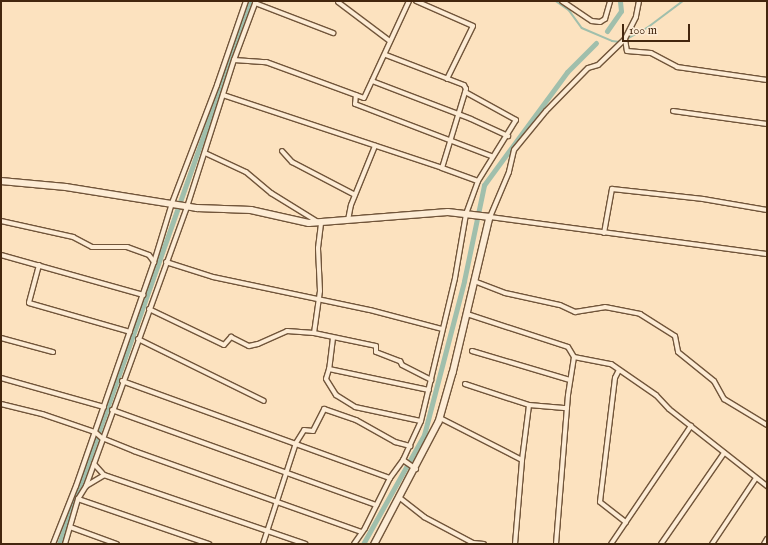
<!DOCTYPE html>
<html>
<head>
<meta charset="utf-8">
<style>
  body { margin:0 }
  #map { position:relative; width:768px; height:545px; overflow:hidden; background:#fce2bf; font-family:"IM FELL English",serif }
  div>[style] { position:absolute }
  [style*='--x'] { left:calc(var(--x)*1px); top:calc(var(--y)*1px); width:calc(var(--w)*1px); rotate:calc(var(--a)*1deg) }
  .stream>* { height:1.5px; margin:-0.75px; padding:0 0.75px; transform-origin:0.75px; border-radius:0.75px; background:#a0bfac }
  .canal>* { height:5px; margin:-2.5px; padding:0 2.5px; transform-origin:2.5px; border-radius:2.5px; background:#a0bfac }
  .roads { filter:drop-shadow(1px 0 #71553a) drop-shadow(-1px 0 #71553a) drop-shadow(0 1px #71553a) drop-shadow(0 -1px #71553a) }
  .street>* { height:4px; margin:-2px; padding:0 2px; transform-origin:2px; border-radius:2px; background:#fdecd5 }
  .secondary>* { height:5.5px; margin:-2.75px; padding:0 2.75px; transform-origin:2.75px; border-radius:2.75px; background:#fdecd5 }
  span { translate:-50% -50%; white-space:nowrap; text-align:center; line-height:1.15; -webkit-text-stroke:4px #fdecd5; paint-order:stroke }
  .frame { position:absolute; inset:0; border:2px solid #43260e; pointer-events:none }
  .scale { position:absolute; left:622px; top:24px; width:68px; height:18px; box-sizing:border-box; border:2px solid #43260e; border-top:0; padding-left:5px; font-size:12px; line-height:14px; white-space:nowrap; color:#43260e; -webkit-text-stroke:3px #fdecd5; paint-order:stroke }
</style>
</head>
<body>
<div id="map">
  <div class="stream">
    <i style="--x:556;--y:1;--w:16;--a:35"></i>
    <i style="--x:569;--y:10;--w:22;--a:54"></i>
    <i style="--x:582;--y:28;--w:33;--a:23"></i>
    <i style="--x:612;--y:41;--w:8;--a:7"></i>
    <i style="--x:627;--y:39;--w:23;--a:-29"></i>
    <i style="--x:647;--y:28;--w:45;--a:-36.9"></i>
  </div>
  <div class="canal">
    <i style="--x:607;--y:31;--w:24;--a:-55"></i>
    <i style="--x:621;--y:11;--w:10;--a:-96"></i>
    <i style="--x:59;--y:544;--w:576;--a:-70.53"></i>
    <i style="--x:363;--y:544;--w:125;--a:-60.8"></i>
    <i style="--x:424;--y:435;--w:159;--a:-75.4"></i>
    <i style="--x:464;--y:281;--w:98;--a:-78.2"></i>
    <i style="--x:484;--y:185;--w:140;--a:-53.7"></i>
    <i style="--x:567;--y:72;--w:41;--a:-45"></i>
  </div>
  <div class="roads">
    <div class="street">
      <i style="--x:416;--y:1;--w:62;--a:23.7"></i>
      <i style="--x:473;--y:26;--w:59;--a:116.1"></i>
      <i style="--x:562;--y:1;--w:36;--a:34"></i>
      <i style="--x:592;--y:21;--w:8;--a:7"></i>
      <i style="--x:600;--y:22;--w:6;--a:-31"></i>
      <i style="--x:605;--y:19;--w:19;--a:-74"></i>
      <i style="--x:639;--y:1;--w:16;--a:101"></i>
      <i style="--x:636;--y:17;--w:25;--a:117"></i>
      <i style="--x:625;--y:39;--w:37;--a:136"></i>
      <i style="--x:598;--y:65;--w:10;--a:163"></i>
      <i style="--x:588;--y:68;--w:60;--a:134.3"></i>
      <i style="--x:546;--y:111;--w:50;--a:129.4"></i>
      <i style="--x:514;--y:150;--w:23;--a:103"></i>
      <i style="--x:509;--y:172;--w:49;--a:112.9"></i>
      <i style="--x:490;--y:217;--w:279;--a:7.6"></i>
      <i style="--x:338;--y:2;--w:65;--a:36.9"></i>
      <i style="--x:255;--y:3;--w:84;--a:21"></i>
      <i style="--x:625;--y:39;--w:12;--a:81"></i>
      <i style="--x:627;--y:51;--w:24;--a:5"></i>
      <i style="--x:651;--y:53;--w:30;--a:28"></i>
      <i style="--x:677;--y:67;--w:91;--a:8.2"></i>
      <i style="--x:234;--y:60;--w:32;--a:4"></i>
      <i style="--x:266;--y:62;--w:104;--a:20.2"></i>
      <i style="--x:364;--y:98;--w:107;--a:-65.1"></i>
      <i style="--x:372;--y:81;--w:106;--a:21"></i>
      <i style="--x:471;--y:119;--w:41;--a:24.7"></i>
      <i style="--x:223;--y:95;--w:231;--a:18.4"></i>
      <i style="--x:442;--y:168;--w:83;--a:-73.1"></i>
      <i style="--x:466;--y:89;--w:4;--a:-117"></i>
      <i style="--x:464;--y:85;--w:84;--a:-159"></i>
      <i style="--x:356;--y:95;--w:9;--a:96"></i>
      <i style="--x:355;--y:104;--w:146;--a:20.9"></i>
      <i style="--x:673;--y:111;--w:95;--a:7.9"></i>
      <i style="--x:282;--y:151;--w:15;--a:48"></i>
      <i style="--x:292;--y:162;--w:71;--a:27.6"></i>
      <i style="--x:205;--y:153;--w:45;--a:24.9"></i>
      <i style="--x:246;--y:172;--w:33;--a:40"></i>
      <i style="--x:271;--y:193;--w:55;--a:31.7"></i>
      <i style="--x:442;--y:168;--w:38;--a:20"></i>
      <i style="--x:348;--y:220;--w:15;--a:-79"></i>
      <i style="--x:351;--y:205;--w:64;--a:-67.9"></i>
      <i style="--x:1;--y:221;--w:74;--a:12.5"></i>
      <i style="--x:73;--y:237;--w:21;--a:28"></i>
      <i style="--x:92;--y:247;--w:35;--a:0"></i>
      <i style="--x:127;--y:247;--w:23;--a:20"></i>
      <i style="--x:149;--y:255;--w:9;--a:54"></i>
      <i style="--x:604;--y:233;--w:45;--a:-79.7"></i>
      <i style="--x:612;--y:189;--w:92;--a:6.3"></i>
      <i style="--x:703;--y:199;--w:65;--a:9.8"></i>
      <i style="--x:1;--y:255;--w:148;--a:15.7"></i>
      <i style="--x:166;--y:262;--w:49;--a:17.7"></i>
      <i style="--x:213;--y:277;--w:160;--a:11.9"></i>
      <i style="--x:370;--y:310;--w:74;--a:14.8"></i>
      <i style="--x:39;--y:265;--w:39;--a:105"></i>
      <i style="--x:29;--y:303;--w:105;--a:16"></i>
      <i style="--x:474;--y:281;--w:33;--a:21"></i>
      <i style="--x:505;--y:293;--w:56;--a:12.3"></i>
      <i style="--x:560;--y:305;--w:17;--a:25"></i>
      <i style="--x:575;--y:312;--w:30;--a:-9"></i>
      <i style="--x:605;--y:307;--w:36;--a:11"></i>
      <i style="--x:640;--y:314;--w:41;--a:32.2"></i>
      <i style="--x:675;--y:336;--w:16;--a:79"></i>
      <i style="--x:678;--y:352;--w:46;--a:38.9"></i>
      <i style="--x:714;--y:381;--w:21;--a:61"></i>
      <i style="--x:724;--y:399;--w:50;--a:31.2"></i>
      <i style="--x:149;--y:309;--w:83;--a:25.6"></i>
      <i style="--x:224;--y:345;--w:11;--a:-49"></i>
      <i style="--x:231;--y:337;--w:20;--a:27"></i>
      <i style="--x:249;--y:346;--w:9;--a:-13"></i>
      <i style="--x:258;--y:344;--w:32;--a:-24"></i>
      <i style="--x:287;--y:331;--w:27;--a:4"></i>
      <i style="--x:314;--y:333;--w:63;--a:11.8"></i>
      <i style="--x:376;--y:346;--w:6;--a:90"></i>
      <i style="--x:376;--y:352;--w:26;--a:21"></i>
      <i style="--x:400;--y:361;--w:4;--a:63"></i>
      <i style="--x:402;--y:365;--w:33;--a:27"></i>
      <i style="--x:467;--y:314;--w:106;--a:18.1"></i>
      <i style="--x:568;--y:347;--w:12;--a:59"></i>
      <i style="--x:574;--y:357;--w:38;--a:11"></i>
      <i style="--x:611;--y:364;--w:55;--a:34.6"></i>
      <i style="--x:656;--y:395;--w:19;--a:47"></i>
      <i style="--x:669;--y:409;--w:125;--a:38.2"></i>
      <i style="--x:314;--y:333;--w:42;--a:-81.9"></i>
      <i style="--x:320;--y:291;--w:43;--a:-92.7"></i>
      <i style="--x:318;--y:248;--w:25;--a:-83"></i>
      <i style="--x:1;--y:338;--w:54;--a:15.1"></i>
      <i style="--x:333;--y:338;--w:31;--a:97"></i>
      <i style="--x:329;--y:369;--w:102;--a:11.9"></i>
      <i style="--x:138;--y:339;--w:140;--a:26.2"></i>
      <i style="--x:472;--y:351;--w:102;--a:16.5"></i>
      <i style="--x:329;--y:369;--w:10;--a:107"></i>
      <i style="--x:326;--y:379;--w:19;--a:58"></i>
      <i style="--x:336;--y:395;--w:22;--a:32"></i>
      <i style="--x:355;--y:407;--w:67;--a:12"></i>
      <i style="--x:619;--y:370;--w:9;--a:117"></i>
      <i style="--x:615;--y:378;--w:125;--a:96.9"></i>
      <i style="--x:600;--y:502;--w:33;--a:38"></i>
      <i style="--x:1;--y:378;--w:107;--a:15.7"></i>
      <i style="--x:122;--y:381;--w:285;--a:19.9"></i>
      <i style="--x:465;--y:384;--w:67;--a:18.2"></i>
      <i style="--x:1;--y:404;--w:42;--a:13.7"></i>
      <i style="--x:42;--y:414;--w:56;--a:18.8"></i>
      <i style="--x:95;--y:432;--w:9;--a:41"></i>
      <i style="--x:102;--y:438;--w:35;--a:22"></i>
      <i style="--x:134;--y:451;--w:241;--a:19.6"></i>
      <i style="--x:112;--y:410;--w:281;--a:19.8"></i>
      <i style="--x:440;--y:418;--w:92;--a:27.1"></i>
      <i style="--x:522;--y:460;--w:55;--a:-82.7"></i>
      <i style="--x:529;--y:405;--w:38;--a:5"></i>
      <i style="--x:403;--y:460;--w:16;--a:35"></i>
      <i style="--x:104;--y:475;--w:213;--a:18.9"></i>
      <i style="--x:86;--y:486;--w:21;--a:-31"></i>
      <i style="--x:104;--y:475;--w:15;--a:-132"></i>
      <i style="--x:400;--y:498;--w:31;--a:38"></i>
      <i style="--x:424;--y:517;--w:55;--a:28"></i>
      <i style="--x:473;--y:543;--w:11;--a:5"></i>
      <i style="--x:78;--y:499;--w:139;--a:19"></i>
      <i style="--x:70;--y:527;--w:50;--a:19.9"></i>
      <i style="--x:53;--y:544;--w:62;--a:-68.4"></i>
      <i style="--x:76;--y:486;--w:237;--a:-70.8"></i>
      <i style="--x:154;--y:262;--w:62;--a:-73"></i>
      <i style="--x:172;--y:203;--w:126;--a:-69.1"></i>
      <i style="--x:217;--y:85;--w:89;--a:-71"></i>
      <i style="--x:65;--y:544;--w:47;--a:-73.9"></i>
      <i style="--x:78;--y:499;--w:15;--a:-58"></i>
      <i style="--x:86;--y:486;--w:297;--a:-70.1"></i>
      <i style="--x:187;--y:207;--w:154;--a:-72.3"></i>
      <i style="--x:234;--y:60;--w:63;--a:-69.6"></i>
      <i style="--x:263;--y:544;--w:106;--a:-71.9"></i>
      <i style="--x:296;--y:443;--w:15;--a:-58"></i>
      <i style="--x:304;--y:430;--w:9;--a:6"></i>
      <i style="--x:313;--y:431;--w:25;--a:-63"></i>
      <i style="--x:324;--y:409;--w:34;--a:19"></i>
      <i style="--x:356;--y:420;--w:45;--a:29.4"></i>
      <i style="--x:395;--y:442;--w:16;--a:15"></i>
      <i style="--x:354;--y:544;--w:19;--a:-55"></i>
      <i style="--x:365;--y:528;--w:56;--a:-63.4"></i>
      <i style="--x:390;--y:478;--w:22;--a:-54"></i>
      <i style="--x:403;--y:460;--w:43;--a:-65.2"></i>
      <i style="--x:421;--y:421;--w:147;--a:-76.6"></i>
      <i style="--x:455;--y:278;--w:65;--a:-80.2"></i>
      <i style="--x:466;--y:214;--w:35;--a:-70"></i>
      <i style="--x:478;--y:181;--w:72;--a:-58.1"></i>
      <i style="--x:516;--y:120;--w:58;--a:-151.2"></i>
      <i style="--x:515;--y:544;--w:84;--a:-85.2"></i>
      <i style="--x:556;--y:544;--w:149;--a:-85.4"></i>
      <i style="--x:568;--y:395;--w:38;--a:-81"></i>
      <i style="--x:611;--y:544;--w:143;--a:-55.9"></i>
      <i style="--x:661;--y:544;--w:111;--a:-55.3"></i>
      <i style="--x:712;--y:544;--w:79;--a:-56.3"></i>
      <i style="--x:764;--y:544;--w:6;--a:-59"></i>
    </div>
    <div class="secondary">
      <i style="--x:1;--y:181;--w:65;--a:5.3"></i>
      <i style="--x:66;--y:187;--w:133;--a:9.1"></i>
      <i style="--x:197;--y:208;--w:54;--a:2.1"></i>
      <i style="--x:251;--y:210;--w:59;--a:12.6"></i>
      <i style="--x:309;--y:223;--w:139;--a:-4.5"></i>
      <i style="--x:448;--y:212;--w:42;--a:6.8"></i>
      <i style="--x:490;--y:217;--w:160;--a:103.3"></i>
      <i style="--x:453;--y:373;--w:51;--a:105.9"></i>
      <i style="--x:439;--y:422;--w:138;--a:117.7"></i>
    </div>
  </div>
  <div class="frame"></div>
  <div class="scale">100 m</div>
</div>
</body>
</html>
